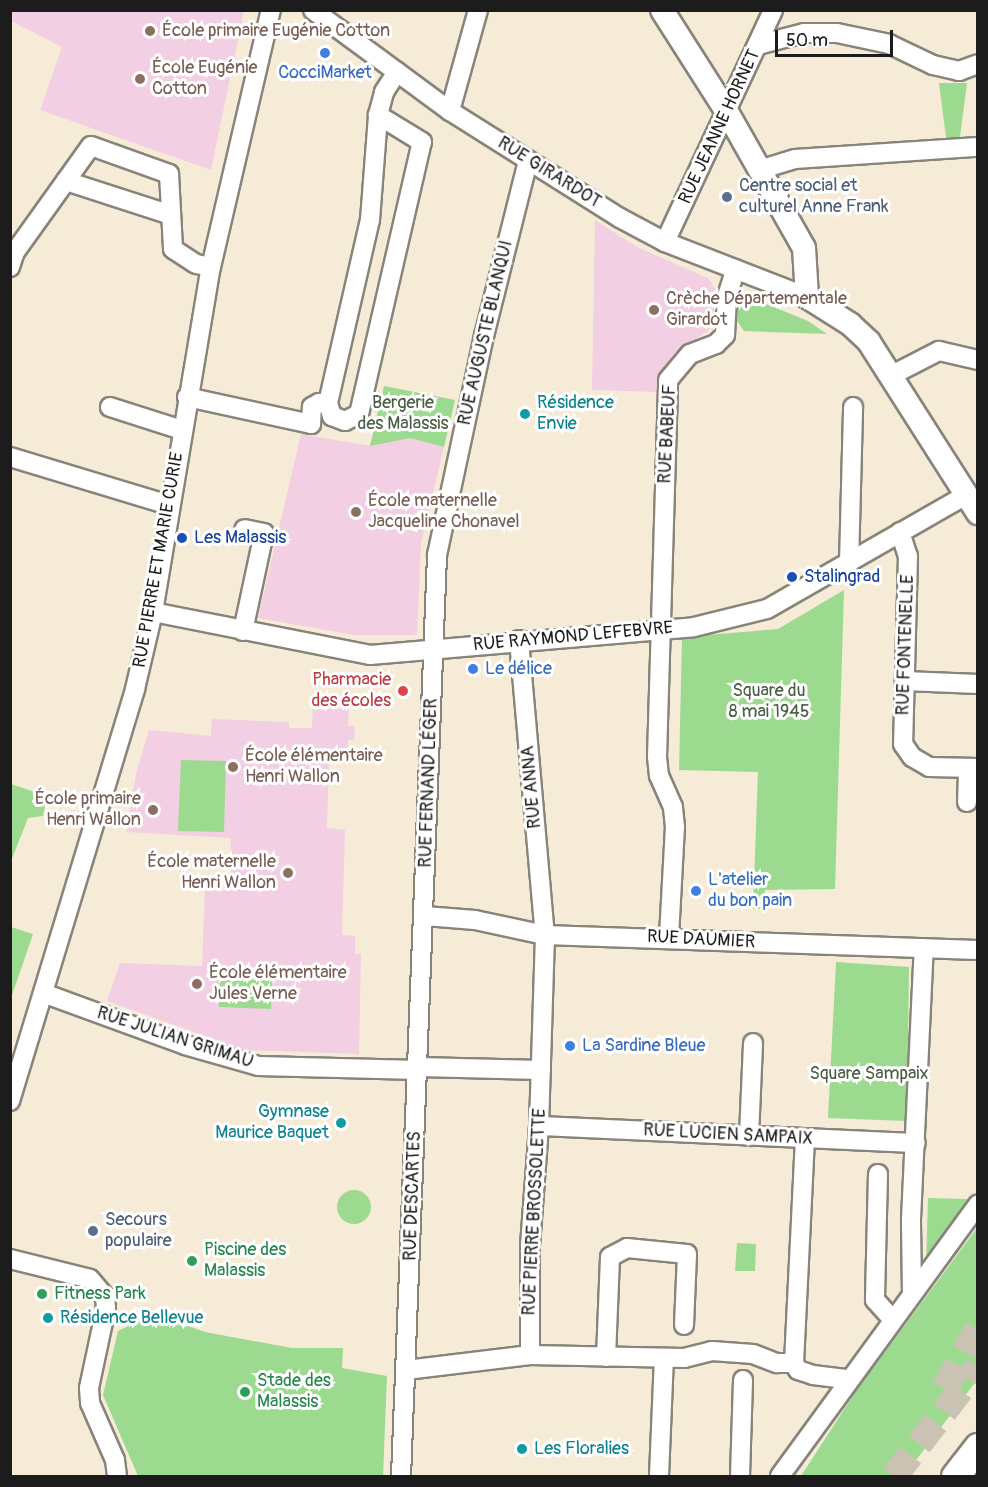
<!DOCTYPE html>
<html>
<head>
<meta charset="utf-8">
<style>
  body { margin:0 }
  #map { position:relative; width:988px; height:1487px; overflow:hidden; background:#f5ebd7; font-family:Pangolin,sans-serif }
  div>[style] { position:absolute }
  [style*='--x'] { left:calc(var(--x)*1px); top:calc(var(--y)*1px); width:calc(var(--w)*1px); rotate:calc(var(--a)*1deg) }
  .built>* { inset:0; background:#f2cfe2 }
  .green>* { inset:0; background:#9cda8f }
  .round { border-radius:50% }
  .highway-tunnel>* { height:27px; margin-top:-13.5px; transform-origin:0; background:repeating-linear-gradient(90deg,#cac2b2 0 27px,transparent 0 41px) }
  .roads { filter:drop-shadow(2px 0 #88847a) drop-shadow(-2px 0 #88847a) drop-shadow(0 2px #88847a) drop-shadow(0 -2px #88847a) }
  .minor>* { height:18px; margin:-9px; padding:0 9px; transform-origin:9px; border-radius:9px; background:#fff }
  .major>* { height:22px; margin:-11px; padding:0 11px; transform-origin:11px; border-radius:11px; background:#fff }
  .highway>* { height:27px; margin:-13.5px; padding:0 13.5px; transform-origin:13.5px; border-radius:13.5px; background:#fff }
  .dots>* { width:16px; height:16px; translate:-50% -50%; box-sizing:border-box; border:3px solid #fff; border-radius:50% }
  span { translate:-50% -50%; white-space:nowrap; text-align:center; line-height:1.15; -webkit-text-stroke:6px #fff; paint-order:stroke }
  .education-label { font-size:18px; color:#785e54 }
  .left { translate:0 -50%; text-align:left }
  .right { translate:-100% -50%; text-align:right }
  .shop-label { font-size:18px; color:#366cbe }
  .street-label { font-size:18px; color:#1c1c1c }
  .service-label { font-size:18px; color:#4e5e75 }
  .park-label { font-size:18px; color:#495e44 }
  .culture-label { font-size:18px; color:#0d838f }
  .transit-label { font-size:18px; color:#164399 }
  .health-label { font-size:18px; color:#be3a42 }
  .leisure-label { font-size:18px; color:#27864d }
  .frame { position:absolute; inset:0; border:12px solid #1c1c1c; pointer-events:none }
  .scale { position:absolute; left:775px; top:30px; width:118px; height:27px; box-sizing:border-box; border:3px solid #1c1c1c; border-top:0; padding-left:8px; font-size:18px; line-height:21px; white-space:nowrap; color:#1c1c1c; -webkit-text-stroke:4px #fff; paint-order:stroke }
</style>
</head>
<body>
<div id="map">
  <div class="built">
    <i style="clip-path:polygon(10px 11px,244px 11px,211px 170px,40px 110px,62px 47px,11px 21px)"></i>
    <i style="clip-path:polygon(595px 220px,637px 247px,708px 278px,715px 289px,713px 327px,671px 357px,658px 392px,592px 390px)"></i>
    <i style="clip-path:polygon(384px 386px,455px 400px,421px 543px,417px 635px,354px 635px,258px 618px,301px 434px,370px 446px)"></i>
    <i style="clip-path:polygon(313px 707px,349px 709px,348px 726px,355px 726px,354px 740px,348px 740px,347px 761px,329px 760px,327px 828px,345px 830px,342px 935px,355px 936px,355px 954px,361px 954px,359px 1054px,244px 1050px,107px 1001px,120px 963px,202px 966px,205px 890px,229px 891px,231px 838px,127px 832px,136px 774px,149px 730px,211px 736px,212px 719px,289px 722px,289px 728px,312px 728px)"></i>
  </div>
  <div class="green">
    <i style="clip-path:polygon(939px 83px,967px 83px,959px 144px,947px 145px)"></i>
    <i style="clip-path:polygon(744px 295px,808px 321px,827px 334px,744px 331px,737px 321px,737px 304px)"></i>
    <i style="clip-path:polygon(384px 386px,455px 400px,444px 447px,410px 438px,370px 446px)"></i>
    <i style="clip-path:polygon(844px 590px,835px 889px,765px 890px,763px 909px,753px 909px,758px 772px,679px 770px,682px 637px,778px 629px)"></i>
    <i style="clip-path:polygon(181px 760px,226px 761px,224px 832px,178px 831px)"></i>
    <i style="clip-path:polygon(11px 784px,47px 796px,43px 816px,28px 818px,11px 861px)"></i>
    <i style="clip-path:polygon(11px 927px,33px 934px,11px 998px,10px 927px)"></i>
    <i style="clip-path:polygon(836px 962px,909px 967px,907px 1121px,828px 1118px)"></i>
    <i style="clip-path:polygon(220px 979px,272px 980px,271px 1009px,219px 1007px)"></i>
    <i class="round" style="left:337px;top:1190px;width:34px;height:34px"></i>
    <i style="clip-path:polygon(928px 1198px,967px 1199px,943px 1245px,926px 1267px)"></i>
    <i style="clip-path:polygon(977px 1228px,977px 1380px,904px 1476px,801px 1476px,856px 1391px)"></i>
    <i style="clip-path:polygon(737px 1243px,756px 1244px,755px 1271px,735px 1271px)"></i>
    <i style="clip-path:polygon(154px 1314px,205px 1332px,292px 1348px,343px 1348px,342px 1368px,387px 1376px,383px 1476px,138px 1476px,103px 1395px,118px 1331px)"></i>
  </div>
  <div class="highway-tunnel">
    <i style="--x:945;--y:1388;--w:68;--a:-61.2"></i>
    <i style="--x:894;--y:1476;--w:138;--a:-52.4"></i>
  </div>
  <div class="roads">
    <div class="minor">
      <i style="--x:313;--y:10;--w:170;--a:36.4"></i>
      <i style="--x:450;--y:111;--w:201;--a:32.2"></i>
      <i style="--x:620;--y:218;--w:51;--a:28.1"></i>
      <i style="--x:665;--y:242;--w:152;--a:21.2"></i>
      <i style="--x:758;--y:45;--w:48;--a:-14.6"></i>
      <i style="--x:804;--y:33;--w:33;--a:0"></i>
      <i style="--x:837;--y:33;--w:53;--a:11.9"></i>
      <i style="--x:889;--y:44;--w:49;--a:25.5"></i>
      <i style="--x:933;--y:65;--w:27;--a:13"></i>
      <i style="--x:959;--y:71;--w:20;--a:-20"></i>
      <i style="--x:450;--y:111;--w:105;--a:-74.5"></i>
      <i style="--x:762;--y:169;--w:34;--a:-17"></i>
      <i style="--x:795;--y:159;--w:183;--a:-3.8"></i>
      <i style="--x:66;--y:181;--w:110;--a:17.9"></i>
      <i style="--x:665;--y:242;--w:256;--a:-65"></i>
      <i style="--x:10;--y:267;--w:16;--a:-72"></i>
      <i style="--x:15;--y:252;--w:130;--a:-54.4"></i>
      <i style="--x:91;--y:146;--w:83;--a:19.7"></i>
      <i style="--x:169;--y:174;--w:75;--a:86.9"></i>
      <i style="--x:173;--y:249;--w:27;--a:33"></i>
      <i style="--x:196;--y:264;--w:15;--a:11"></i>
      <i style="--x:892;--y:375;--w:53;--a:-27.1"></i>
      <i style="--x:939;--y:351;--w:40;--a:13"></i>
      <i style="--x:187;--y:397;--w:127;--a:12.3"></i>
      <i style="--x:311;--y:424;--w:17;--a:-87"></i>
      <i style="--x:312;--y:407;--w:8;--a:-30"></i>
      <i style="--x:319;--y:403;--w:9;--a:0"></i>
      <i style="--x:328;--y:403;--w:14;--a:73"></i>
      <i style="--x:332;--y:416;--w:14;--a:21"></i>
      <i style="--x:345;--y:421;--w:16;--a:-27"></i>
      <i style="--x:359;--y:414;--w:279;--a:-77"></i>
      <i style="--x:422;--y:142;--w:52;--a:-148.5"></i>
      <i style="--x:378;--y:115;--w:24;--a:-75"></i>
      <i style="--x:384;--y:92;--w:24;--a:-57"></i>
      <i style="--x:328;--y:403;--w:188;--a:-77.1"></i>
      <i style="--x:370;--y:220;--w:105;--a:-85.6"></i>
      <i style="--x:110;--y:407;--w:76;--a:17.7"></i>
      <i style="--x:10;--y:457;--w:166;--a:16.8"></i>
      <i style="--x:900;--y:532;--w:25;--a:72"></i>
      <i style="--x:908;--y:556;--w:188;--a:91.5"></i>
      <i style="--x:903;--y:744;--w:16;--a:55"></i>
      <i style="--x:912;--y:757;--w:20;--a:30"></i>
      <i style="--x:929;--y:767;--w:49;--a:1.2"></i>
      <i style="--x:849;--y:564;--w:157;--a:-88.5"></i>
      <i style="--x:153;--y:612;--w:221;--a:11.2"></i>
      <i style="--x:370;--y:655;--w:325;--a:-4.9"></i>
      <i style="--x:694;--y:627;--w:75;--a:-13.9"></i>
      <i style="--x:767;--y:609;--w:229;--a:-29.8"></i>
      <i style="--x:243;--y:631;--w:100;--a:-77.9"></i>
      <i style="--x:264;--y:533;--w:20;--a:-169"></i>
      <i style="--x:519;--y:640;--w:296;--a:85"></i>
      <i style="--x:545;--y:935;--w:191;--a:91.8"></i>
      <i style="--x:539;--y:1126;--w:120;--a:94.3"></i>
      <i style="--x:530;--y:1246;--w:109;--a:90"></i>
      <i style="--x:905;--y:681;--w:73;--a:2.4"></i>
      <i style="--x:967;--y:802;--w:34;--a:-88"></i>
      <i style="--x:425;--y:916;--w:50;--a:4.6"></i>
      <i style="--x:475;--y:920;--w:72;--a:12.1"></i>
      <i style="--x:545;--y:935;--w:433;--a:2"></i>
      <i style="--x:669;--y:937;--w:110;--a:-86.9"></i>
      <i style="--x:675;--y:827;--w:20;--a:-96"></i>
      <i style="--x:673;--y:807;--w:34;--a:-114"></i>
      <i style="--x:659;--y:776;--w:19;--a:-96"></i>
      <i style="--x:657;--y:757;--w:377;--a:-88.3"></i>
      <i style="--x:668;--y:380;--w:34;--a:-50"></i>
      <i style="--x:690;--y:354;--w:28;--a:-21"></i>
      <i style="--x:716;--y:344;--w:13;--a:-45"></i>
      <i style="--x:725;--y:335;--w:39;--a:-87"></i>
      <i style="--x:727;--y:296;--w:28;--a:-72"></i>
      <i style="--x:43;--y:993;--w:151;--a:20.1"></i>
      <i style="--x:185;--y:1045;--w:76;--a:16"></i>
      <i style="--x:258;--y:1066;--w:161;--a:1.4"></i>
      <i style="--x:419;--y:1067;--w:122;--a:1.4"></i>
      <i style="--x:10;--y:1101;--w:431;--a:-73.1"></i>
      <i style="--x:135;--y:689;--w:79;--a:-76.8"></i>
      <i style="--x:153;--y:612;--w:350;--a:-80.5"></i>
      <i style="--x:211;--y:267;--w:264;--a:-76.9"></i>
      <i style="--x:539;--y:1126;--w:377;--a:2.6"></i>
      <i style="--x:749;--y:1136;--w:93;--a:-87.5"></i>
      <i style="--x:878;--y:1174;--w:126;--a:91.4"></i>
      <i style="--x:875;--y:1300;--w:25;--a:48"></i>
      <i style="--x:10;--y:1259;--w:82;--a:14"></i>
      <i style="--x:90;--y:1279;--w:23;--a:50"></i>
      <i style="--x:105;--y:1297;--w:11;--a:85"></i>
      <i style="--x:106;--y:1308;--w:82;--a:102"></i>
      <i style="--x:89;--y:1388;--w:15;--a:86"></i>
      <i style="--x:90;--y:1403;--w:62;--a:66.3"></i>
      <i style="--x:115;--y:1460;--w:16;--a:83"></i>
      <i style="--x:912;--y:1294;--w:75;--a:-90.8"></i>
      <i style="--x:911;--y:1219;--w:271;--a:-87.3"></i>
      <i style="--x:606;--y:1357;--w:100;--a:-87.7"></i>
      <i style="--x:610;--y:1257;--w:19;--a:-28"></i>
      <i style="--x:627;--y:1248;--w:60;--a:5.7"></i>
      <i style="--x:687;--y:1254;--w:71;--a:92.4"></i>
      <i style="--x:794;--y:1363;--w:8;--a:60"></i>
      <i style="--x:798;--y:1370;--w:16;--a:18"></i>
      <i style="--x:813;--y:1375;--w:35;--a:7"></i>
      <i style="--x:406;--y:1370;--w:125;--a:-6.9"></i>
      <i style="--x:530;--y:1355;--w:154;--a:1.1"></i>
      <i style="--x:684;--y:1358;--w:29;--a:-14"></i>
      <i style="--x:712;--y:1351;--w:41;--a:4.2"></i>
      <i style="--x:753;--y:1354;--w:26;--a:21"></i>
      <i style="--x:777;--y:1363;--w:17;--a:0"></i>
      <i style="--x:794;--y:1363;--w:224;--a:-87.2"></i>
      <i style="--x:401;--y:1476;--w:922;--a:-87.76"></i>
      <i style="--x:437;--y:555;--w:224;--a:-77.9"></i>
      <i style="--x:484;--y:336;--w:180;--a:-75.9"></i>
      <i style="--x:659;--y:1476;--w:118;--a:-87.6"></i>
      <i style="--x:740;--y:1476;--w:96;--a:-88.2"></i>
      <i style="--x:780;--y:1476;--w:336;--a:-53.9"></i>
    </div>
    <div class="major">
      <i style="--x:662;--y:10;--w:121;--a:57.5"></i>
      <i style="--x:727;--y:112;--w:156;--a:60.5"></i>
      <i style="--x:804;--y:248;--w:49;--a:86.5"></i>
      <i style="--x:807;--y:297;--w:51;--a:32.1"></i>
      <i style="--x:850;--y:324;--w:26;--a:43"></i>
      <i style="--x:869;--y:342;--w:203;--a:57.5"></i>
    </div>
    <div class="highway">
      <i style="--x:955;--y:1476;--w:37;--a:-52"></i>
    </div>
  </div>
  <div class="dots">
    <i style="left:150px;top:31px;background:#8d6e63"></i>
    <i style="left:325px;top:53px;background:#3f7fe0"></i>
    <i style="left:140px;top:79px;background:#8d6e63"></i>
    <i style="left:727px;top:197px;background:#5c6f8a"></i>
    <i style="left:654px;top:310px;background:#8d6e63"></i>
    <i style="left:525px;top:414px;background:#0f9aa8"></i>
    <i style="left:356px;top:512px;background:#8d6e63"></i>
    <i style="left:182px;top:538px;background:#1a4fb4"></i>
    <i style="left:792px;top:577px;background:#1a4fb4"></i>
    <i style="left:473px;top:669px;background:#3f7fe0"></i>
    <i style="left:403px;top:691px;background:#e0444e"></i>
    <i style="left:233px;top:767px;background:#8d6e63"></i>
    <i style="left:153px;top:810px;background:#8d6e63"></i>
    <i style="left:288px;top:873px;background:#8d6e63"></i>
    <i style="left:696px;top:891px;background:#3f7fe0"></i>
    <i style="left:197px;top:984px;background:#8d6e63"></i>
    <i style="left:570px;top:1046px;background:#3f7fe0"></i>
    <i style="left:341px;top:1123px;background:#0f9aa8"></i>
    <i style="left:93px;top:1231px;background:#5c6f8a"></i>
    <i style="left:192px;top:1261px;background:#2e9e5b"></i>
    <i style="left:42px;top:1294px;background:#2e9e5b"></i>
    <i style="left:48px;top:1318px;background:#0f9aa8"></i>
    <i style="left:245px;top:1392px;background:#2e9e5b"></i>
    <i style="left:522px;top:1449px;background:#0f9aa8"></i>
  </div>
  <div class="education-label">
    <span class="left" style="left:162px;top:31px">École primaire Eugénie Cotton</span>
    <span class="left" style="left:152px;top:79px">École Eugénie<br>Cotton</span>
    <span class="left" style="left:666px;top:310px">Crèche Départementale<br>Girardot</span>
    <span class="left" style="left:368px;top:512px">École maternelle<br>Jacqueline Chonavel</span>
    <span class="left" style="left:245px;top:767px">École élémentaire<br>Henri Wallon</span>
    <span class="right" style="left:141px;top:810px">École primaire<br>Henri Wallon</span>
    <span class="right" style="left:276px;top:873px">École maternelle<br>Henri Wallon</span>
    <span class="left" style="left:209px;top:984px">École élémentaire<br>Jules Verne</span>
  </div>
  <div class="shop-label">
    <span style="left:325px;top:73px">CocciMarket</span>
    <span class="left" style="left:485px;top:669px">Le délice</span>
    <span class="left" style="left:708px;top:891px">L'atelier<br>du bon pain</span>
    <span class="left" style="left:582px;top:1046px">La Sardine Bleue</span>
  </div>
  <div class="street-label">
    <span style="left:720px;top:127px;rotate:-65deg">RUE JEANNE HORNET</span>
    <span style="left:549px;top:173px;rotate:32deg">RUE GIRARDOT</span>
    <span style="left:486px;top:333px;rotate:-77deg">RUE AUGUSTE BLANQUI</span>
    <span style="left:668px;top:434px;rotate:-87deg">RUE BABEUF</span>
    <span style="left:159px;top:560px;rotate:-80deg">RUE PIERRE ET MARIE CURIE</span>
    <span style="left:573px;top:637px;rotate:-5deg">RUE RAYMOND LEFEBVRE</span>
    <span style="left:906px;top:645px;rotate:-88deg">RUE FONTENELLE</span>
    <span style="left:429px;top:783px;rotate:-88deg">RUE FERNAND LÉGER</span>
    <span style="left:532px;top:787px;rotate:-95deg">RUE ANNA</span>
    <span style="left:701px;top:940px;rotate:3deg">RUE DAUMIER</span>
    <span style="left:175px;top:1038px;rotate:18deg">RUE JULIAN GRIMAU</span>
    <span style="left:728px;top:1135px;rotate:3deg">RUE LUCIEN SAMPAIX</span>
    <span style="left:413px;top:1196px;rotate:-88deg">RUE DESCARTES</span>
    <span style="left:535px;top:1212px;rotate:-87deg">RUE PIERRE BROSSOLETTE</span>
  </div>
  <div class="service-label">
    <span class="left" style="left:739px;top:197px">Centre social et<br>culturel Anne Frank</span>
    <span class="left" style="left:105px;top:1231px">Secours<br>populaire</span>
  </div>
  <div class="park-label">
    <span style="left:403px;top:414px">Bergerie<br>des Malassis</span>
    <span style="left:769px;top:702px">Square du<br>8 mai 1945</span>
    <span style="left:869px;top:1074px">Square Sampaix</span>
  </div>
  <div class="culture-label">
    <span class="left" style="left:537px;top:414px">Résidence<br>Envie</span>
    <span class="right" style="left:329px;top:1123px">Gymnase<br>Maurice Baquet</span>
    <span class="left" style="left:60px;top:1318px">Résidence Bellevue</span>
    <span class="left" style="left:534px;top:1449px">Les Floralies</span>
  </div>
  <div class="transit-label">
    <span class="left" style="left:194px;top:538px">Les Malassis</span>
    <span class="left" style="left:804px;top:577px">Stalingrad</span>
  </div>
  <div class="health-label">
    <span class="right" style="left:391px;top:691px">Pharmacie<br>des écoles</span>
  </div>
  <div class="leisure-label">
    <span class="left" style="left:204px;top:1261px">Piscine des<br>Malassis</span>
    <span class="left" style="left:54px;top:1294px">Fitness Park</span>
    <span class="left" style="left:257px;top:1392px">Stade des<br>Malassis</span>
  </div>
  <div class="frame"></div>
  <div class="scale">50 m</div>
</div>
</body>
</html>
